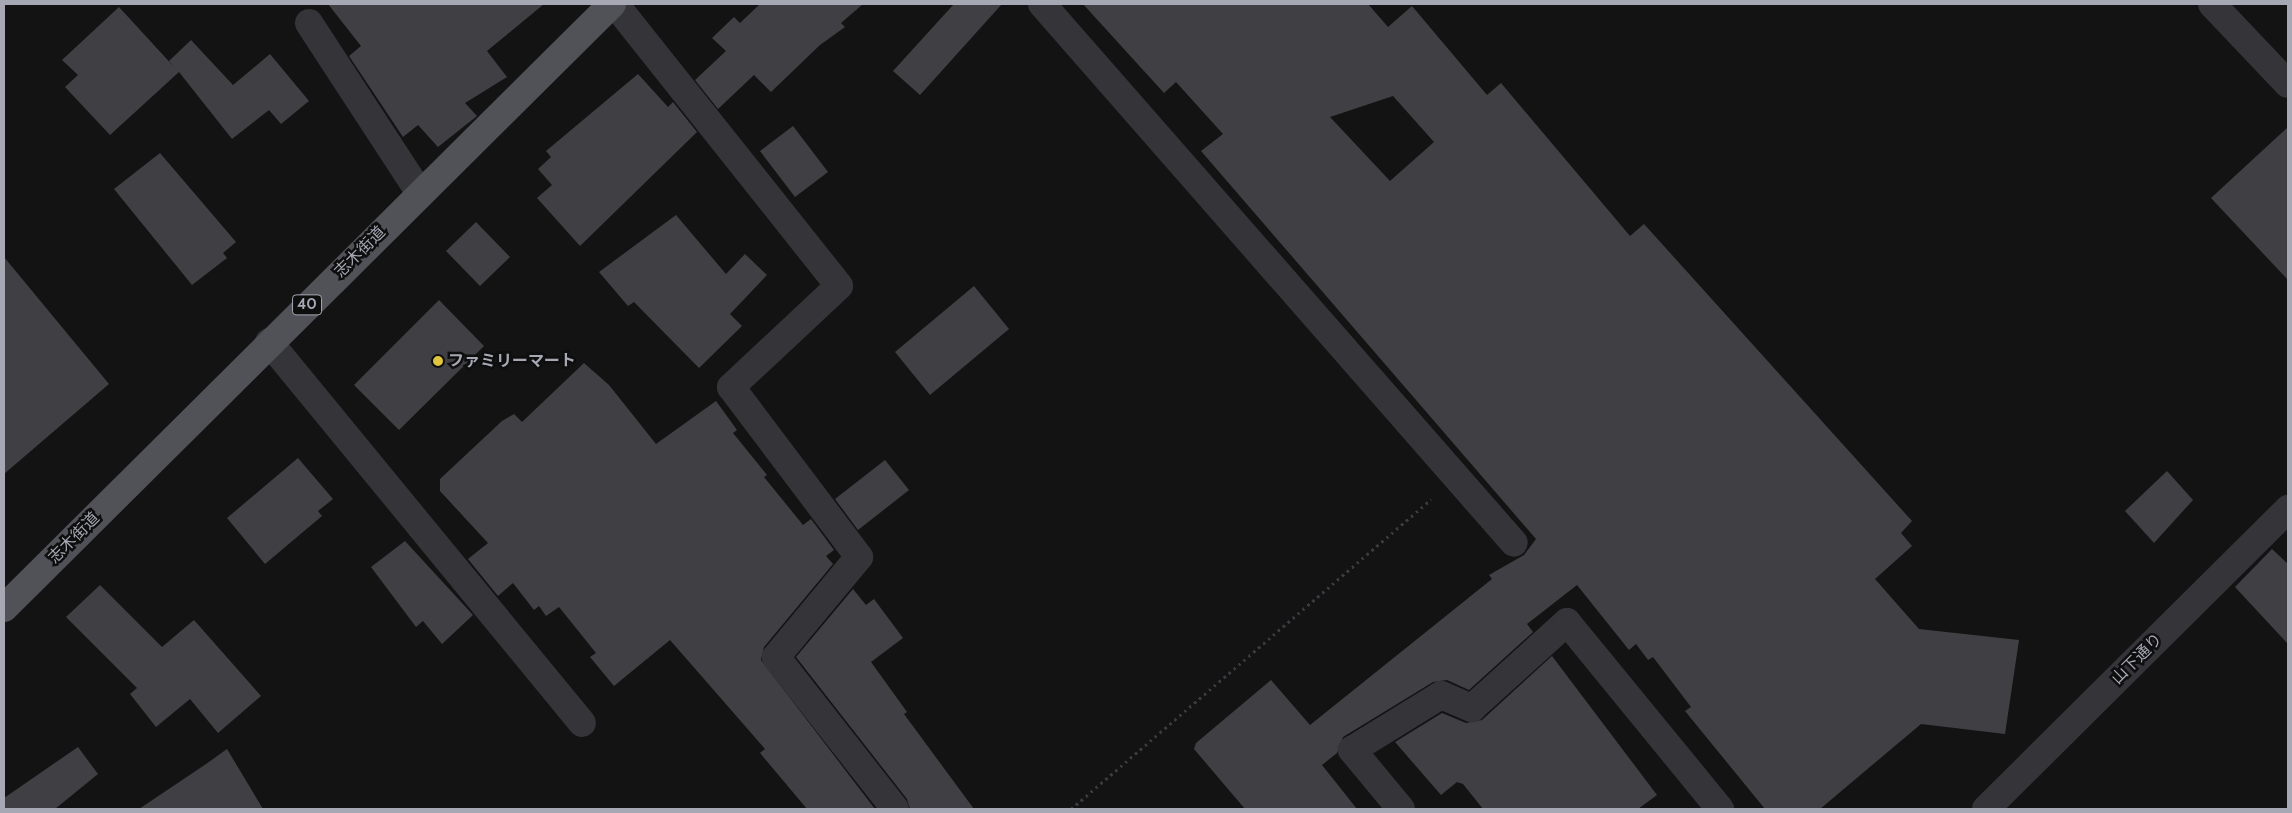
<!DOCTYPE html>
<html>
<head>
<meta charset="utf-8">
<style>
  body { margin:0 }
  #map { position:relative; width:2292px; height:813px; overflow:hidden; background:#131314; font-family:Cabin,"Noto Sans JP",sans-serif }
  div>[style] { position:absolute }
  [style*='--x'] { left:calc(var(--x)*1px); top:calc(var(--y)*1px); width:calc(var(--w)*1px); rotate:calc(var(--a)*1deg) }
  .building>* { inset:0; background:#404044 }
  .path>* { height:3px; margin-top:-1.5px; transform-origin:0; background:repeating-linear-gradient(90deg,#3a3b40 0 2.5px,transparent 0 6.5px) }
  .minor>* { height:28px; margin:-14px; padding:0 14px; transform-origin:14px; border-radius:14px; background:#343439 }
  .primary>* { height:28px; margin:-14px; padding:0 14px; transform-origin:14px; border-radius:14px; background:#515158 }
  .dots>* { width:14px; height:14px; translate:-50% -50%; box-sizing:border-box; border:2px solid #0e0e0f; border-radius:50% }
  span { translate:-50% -50%; white-space:nowrap; text-align:center; line-height:1.15; -webkit-text-stroke:5px #0e0e0f; paint-order:stroke }
  .shield-label span { padding:1px 4px; background:#0e0e0f; border:1px solid; border-radius:4px; -webkit-text-stroke-width:0 }
  .shield-label { font-size:15px; color:#a6a8b3; font-weight:700 }
  .street-label { font-size:16px; color:#a6a8b3 }
  .poi-label { font-size:16px; color:#a6a8b3; font-weight:700 }
  .left { translate:0 -50%; text-align:left }
  .frame { position:absolute; inset:0; border:5px solid #a6a8b3; pointer-events:none }
</style>
</head>
<body>
<div id="map">
  <div class="building">
    <i style="clip-path:polygon(328px 4px,544px 4px,487px 51px,507px 77px,465px 103px,477px 116px,438px 147px,418px 125px,403px 137px,349px 56px,361px 46px)"></i>
    <i style="clip-path:polygon(760px 4px,863px 4px,841px 23px,845px 27px,820px 45px,771px 92px,754px 75px,718px 109px,695px 80px,726px 51px,712px 38px,734px 17px,740px 23px)"></i>
    <i style="clip-path:polygon(954px 4px,1002px 4px,920px 95px,893px 71px)"></i>
    <i style="clip-path:polygon(evenodd,1083px 4px,1368px 4px,1388px 27px,1412px 6px,1487px 95px,1501px 83px,1630px 236px,1644px 224px,1912px 521px,1901px 533px,1912px 546px,1875px 579px,1919px 629px,2019px 640px,2005px 734px,1921px 724px,1820px 809px,1765px 809px,1685px 711px,1691px 707px,1653px 657px,1648px 660px,1636px 644px,1629px 650px,1577px 585px,1527px 624px,1533px 632px,1469px 690px,1447px 680px,1433px 682px,1343px 737px,1337px 753px,1322px 765px,1357px 809px,1245px 809px,1194px 749px,1196px 743px,1271px 680px,1310px 725px,1492px 579px,1489px 575px,1524px 555px,1536px 539px,1201px 151px,1223px 134px,1176px 82px,1164px 93px,1083px 4px,1393px 96px,1434px 142px,1390px 181px,1330px 117px,1393px 96px)"></i>
    <i style="clip-path:polygon(119px 7px,175px 68px,169px 61px,191px 40px,233px 85px,270px 54px,309px 101px,281px 124px,269px 110px,232px 139px,179px 72px,110px 135px,65px 87px,78px 75px,62px 60px)"></i>
    <i style="clip-path:polygon(638px 74px,668px 107px,673px 102px,697px 132px,580px 246px,537px 198px,552px 185px,538px 169px,551px 157px,546px 151px)"></i>
    <i style="clip-path:polygon(793px 126px,828px 172px,795px 197px,760px 151px)"></i>
    <i style="clip-path:polygon(2288px 127px,2288px 280px,2211px 198px)"></i>
    <i style="clip-path:polygon(160px 153px,236px 242px,223px 253px,227px 258px,192px 285px,114px 189px)"></i>
    <i style="clip-path:polygon(676px 215px,726px 274px,745px 254px,767px 275px,730px 314px,742px 326px,699px 368px,634px 302px,628px 306px,599px 272px)"></i>
    <i style="clip-path:polygon(476px 222px,510px 257px,480px 286px,446px 251px)"></i>
    <i style="clip-path:polygon(4px 257px,109px 384px,4px 474px)"></i>
    <i style="clip-path:polygon(974px 286px,1009px 329px,930px 395px,895px 352px)"></i>
    <i style="clip-path:polygon(439px 300px,484px 346px,399px 430px,354px 385px)"></i>
    <i style="clip-path:polygon(584px 363px,609px 385px,656px 444px,716px 401px,737px 430px,733px 433px,767px 475px,764px 477px,803px 525px,811px 519px,834px 550px,826px 556px,833px 564px,764px 647px,761px 660px,875px 809px,807px 809px,760px 753px,765px 749px,670px 640px,614px 686px,590px 657px,596px 653px,559px 607px,546px 616px,539px 606px,534px 610px,513px 583px,498px 596px,468px 559px,488px 543px,440px 491px,440px 479px,502px 421px,514px 414px,522px 422px)"></i>
    <i style="clip-path:polygon(298px 458px,333px 499px,318px 511px,322px 516px,265px 564px,227px 518px)"></i>
    <i style="clip-path:polygon(885px 460px,909px 490px,858px 530px,835px 499px)"></i>
    <i style="clip-path:polygon(2167px 471px,2193px 500px,2154px 543px,2125px 511px)"></i>
    <i style="clip-path:polygon(405px 541px,473px 615px,442px 644px,423px 621px,416px 627px,371px 567px)"></i>
    <i style="clip-path:polygon(2272px 549px,2288px 564px,2288px 644px,2235px 587px)"></i>
    <i style="clip-path:polygon(100px 585px,162px 647px,194px 620px,261px 696px,218px 733px,190px 699px,156px 727px,130px 694px,137px 688px,66px 617px)"></i>
    <i style="clip-path:polygon(853px 589px,866px 605px,874px 599px,903px 638px,871px 662px,907px 712px,904px 714px,974px 809px,910px 809px,907px 799px,796px 657px)"></i>
    <i style="clip-path:polygon(1552px 656px,1657px 795px,1638px 809px,1483px 809px,1463px 784px,1457px 782px,1441px 795px,1395px 742px,1442px 713px,1466px 723px,1482px 720px)"></i>
    <i style="clip-path:polygon(78px 747px,98px 774px,55px 809px,4px 809px,4px 798px)"></i>
    <i style="clip-path:polygon(227px 749px,263px 809px,139px 809px,206px 764px)"></i>
  </div>
  <div class="path">
    <i style="--x:1071;--y:809;--w:475;--a:-40.7"></i>
  </div>
  <div class="minor">
    <i style="--x:615;--y:4;--w:360;--a:51.5"></i>
    <i style="--x:839;--y:286;--w:148;--a:136.9"></i>
    <i style="--x:731;--y:387;--w:213;--a:53"></i>
    <i style="--x:859;--y:557;--w:130;--a:129.7"></i>
    <i style="--x:776;--y:657;--w:193;--a:51.9"></i>
    <i style="--x:1042;--y:4;--w:716;--a:48.79"></i>
    <i style="--x:2212;--y:4;--w:110;--a:46.5"></i>
    <i style="--x:309;--y:23;--w:202;--a:56.9"></i>
    <i style="--x:269;--y:342;--w:493;--a:50.6"></i>
    <i style="--x:1401;--y:809;--w:77;--a:-129.7"></i>
    <i style="--x:1352;--y:750;--w:105;--a:-31.7"></i>
    <i style="--x:1441;--y:695;--w:34;--a:23"></i>
    <i style="--x:1472;--y:708;--w:128;--a:-42.2"></i>
    <i style="--x:1567;--y:622;--w:242;--a:50.7"></i>
    <i style="--x:1986;--y:809;--w:426;--a:-44.8"></i>
  </div>
  <div class="primary">
    <i style="--x:4;--y:608;--w:857;--a:-44.81"></i>
  </div>
  <div class="dots">
    <i style="left:438px;top:361px;background:#e0c53f"></i>
  </div>
  <div class="shield-label">
    <span style="left:307px;top:305px">40</span>
  </div>
  <div class="street-label">
    <span style="left:360px;top:252px;rotate:-45deg">志木街道</span>
    <span style="left:74px;top:538px;rotate:-45deg">志木街道</span>
    <span style="left:2137px;top:659px;rotate:-45deg">山下通り</span>
  </div>
  <div class="poi-label">
    <span class="left" style="left:448px;top:361px">ファミリーマート</span>
  </div>
  <div class="frame"></div>
</div>
</body>
</html>
